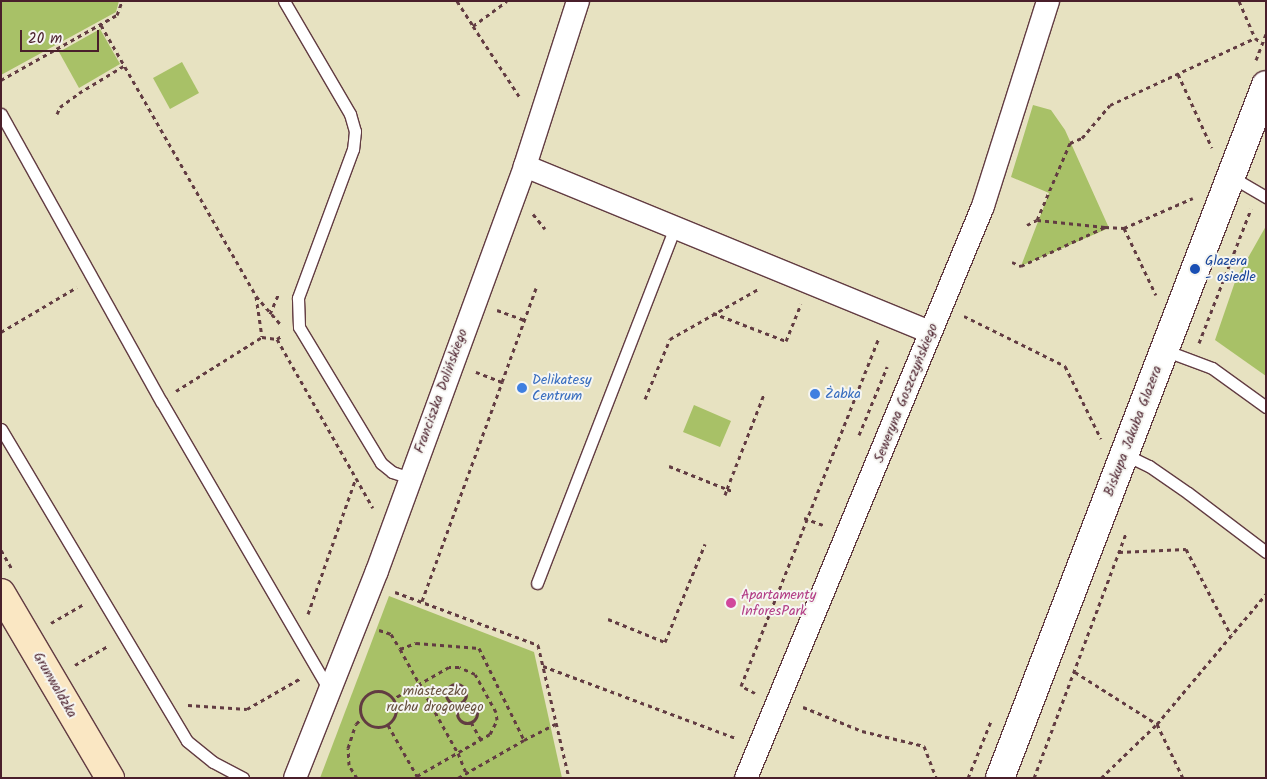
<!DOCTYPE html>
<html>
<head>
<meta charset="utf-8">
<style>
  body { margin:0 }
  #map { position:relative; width:1267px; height:779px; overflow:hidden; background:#e7e2c1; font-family:Kalam,sans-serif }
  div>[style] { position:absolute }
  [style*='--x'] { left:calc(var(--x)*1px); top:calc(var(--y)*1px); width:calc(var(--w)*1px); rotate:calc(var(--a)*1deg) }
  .green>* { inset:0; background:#a8c167 }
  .path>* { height:3px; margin-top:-1.5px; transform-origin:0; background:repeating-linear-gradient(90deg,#623c42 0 4px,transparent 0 8px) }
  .path>.ring { margin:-1.5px; padding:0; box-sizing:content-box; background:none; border:3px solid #623c42; border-radius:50% }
  .roads { filter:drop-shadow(1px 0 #623c42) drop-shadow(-1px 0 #623c42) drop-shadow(0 1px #623c42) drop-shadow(0 -1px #623c42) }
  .service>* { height:11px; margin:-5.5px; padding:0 5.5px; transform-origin:5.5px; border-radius:5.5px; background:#fff }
  .minor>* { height:22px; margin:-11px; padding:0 11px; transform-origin:11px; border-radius:11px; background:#fff }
  .tertiary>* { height:28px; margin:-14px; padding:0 14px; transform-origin:14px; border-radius:14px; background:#fff }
  .secondary>* { height:28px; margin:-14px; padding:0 14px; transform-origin:14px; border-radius:14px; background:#fae7c3 }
  .dots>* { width:14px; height:14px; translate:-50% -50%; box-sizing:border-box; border:2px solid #f6f6f2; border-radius:50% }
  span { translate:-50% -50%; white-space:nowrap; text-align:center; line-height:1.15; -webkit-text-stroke:4px #f6f6f2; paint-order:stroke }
  .transit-label { font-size:14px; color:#164399 }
  .left { translate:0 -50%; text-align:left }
  .shop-label { font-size:14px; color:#366cbe }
  .street-label { font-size:14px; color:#4a1f2b }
  .hotel-label { font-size:14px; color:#b23c85 }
  .park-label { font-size:14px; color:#66503d }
  .frame { position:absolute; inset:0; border:2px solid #4a1f2b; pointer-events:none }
  .scale { position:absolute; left:20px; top:30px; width:79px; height:22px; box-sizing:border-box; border:2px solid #4a1f2b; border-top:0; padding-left:6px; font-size:15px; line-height:18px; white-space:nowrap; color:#4a1f2b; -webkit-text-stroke:4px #f6f6f2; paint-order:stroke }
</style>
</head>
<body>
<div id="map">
  <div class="green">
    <i style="clip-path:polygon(1px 1px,119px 1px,116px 12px,1px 75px)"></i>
    <i style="clip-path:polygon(100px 29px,120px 64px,79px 88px,59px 52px)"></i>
    <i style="clip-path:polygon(182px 62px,199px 93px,170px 109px,153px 78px)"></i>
    <i style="clip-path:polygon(1033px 105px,1051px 110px,1065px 130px,1109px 228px,1021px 266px,1049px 193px,1011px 177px)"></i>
    <i style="clip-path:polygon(1266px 226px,1266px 376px,1215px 340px,1236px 279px)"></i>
    <i style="clip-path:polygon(694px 405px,731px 421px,720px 447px,683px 432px)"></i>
    <i style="clip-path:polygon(389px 596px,534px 652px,562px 778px,320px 778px)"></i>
  </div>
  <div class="path">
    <i style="--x:457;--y:1;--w:30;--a:57"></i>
    <i style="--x:473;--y:26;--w:42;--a:-36.3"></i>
    <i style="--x:1239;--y:1;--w:40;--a:66.6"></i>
    <i style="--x:101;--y:25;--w:312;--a:60.2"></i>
    <i style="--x:256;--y:296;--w:37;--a:49"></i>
    <i style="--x:473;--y:26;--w:87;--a:56.7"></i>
    <i style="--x:1256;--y:60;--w:28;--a:-69"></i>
    <i style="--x:1178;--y:74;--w:81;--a:65.3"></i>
    <i style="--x:1;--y:80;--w:133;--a:-29.3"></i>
    <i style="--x:117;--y:15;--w:15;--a:-70"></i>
    <i style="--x:57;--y:114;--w:8;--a:-67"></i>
    <i style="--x:60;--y:107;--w:24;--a:-36"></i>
    <i style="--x:79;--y:93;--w:54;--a:-31.3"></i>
    <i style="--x:533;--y:214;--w:19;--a:51"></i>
    <i style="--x:1027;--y:225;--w:11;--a:-27"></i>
    <i style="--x:1105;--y:227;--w:68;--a:-174.1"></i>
    <i style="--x:1037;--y:220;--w:84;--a:-66.8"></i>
    <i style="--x:1070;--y:143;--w:13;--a:-23"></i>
    <i style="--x:1082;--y:138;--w:43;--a:-49.7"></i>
    <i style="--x:1110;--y:105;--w:160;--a:-24.8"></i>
    <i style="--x:1255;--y:38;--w:9;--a:36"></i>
    <i style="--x:1124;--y:228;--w:74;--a:64.5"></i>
    <i style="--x:1012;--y:262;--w:10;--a:24"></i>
    <i style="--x:1021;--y:266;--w:93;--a:-24.9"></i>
    <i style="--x:1105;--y:227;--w:19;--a:3"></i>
    <i style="--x:1124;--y:228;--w:75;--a:-23.5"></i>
    <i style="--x:256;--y:296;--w:41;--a:81.7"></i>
    <i style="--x:497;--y:310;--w:30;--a:20"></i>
    <i style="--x:713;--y:313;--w:78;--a:21"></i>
    <i style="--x:786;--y:341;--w:40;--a:-68"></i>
    <i style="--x:270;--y:314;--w:21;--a:-67"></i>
    <i style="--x:964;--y:316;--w:113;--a:26.3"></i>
    <i style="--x:1065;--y:366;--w:81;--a:63.7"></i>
    <i style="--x:1;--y:332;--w:88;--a:-30.6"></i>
    <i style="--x:277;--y:339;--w:194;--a:60.4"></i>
    <i style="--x:1199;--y:343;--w:144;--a:-68.8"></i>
    <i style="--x:502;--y:382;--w:100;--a:-70.1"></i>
    <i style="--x:176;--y:391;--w:102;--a:-32.1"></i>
    <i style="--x:262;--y:337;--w:15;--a:8"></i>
    <i style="--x:277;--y:339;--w:7;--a:-34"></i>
    <i style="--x:645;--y:399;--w:65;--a:-67.4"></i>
    <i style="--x:670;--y:339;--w:103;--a:-29.5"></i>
    <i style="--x:859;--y:435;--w:74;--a:-67.6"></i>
    <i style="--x:669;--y:466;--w:62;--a:21.6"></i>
    <i style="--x:727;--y:489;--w:102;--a:-68.7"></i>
    <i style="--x:725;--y:495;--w:6;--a:-72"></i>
    <i style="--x:727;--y:489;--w:5;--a:22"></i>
    <i style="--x:804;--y:518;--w:20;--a:20"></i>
    <i style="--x:1;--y:550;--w:22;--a:60"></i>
    <i style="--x:1119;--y:552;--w:67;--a:-2.6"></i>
    <i style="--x:1186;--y:549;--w:97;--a:62.4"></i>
    <i style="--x:395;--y:592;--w:153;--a:20.3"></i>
    <i style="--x:538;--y:645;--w:137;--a:76.9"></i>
    <i style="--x:422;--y:601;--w:233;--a:-69.9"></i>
    <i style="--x:502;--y:382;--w:28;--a:-159"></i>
    <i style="--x:308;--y:614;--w:144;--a:-70.6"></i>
    <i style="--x:608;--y:619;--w:61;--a:22"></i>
    <i style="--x:665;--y:642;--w:106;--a:-67.8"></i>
    <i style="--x:51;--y:623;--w:38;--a:-30"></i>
    <i style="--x:379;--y:630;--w:13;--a:18"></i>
    <i style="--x:391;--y:634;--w:17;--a:59"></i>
    <i style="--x:400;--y:649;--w:119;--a:60.9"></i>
    <i style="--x:458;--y:753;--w:22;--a:68"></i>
    <i style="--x:400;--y:649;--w:17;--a:-21"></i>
    <i style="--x:416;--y:643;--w:63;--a:4.5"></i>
    <i style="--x:479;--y:648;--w:102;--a:63.9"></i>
    <i style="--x:524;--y:740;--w:76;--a:150.1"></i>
    <i style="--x:75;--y:665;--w:39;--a:-30"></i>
    <i style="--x:543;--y:666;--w:206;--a:20.5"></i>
    <i style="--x:1075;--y:672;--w:97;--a:32.4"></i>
    <i style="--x:1157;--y:724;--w:60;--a:64.3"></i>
    <i class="ring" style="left:446px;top:684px;width:17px;height:17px"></i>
    <i class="ring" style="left:360px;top:691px;width:33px;height:33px"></i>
    <i style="--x:755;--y:693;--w:16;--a:-153"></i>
    <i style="--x:741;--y:686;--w:375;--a:-68.4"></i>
    <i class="ring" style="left:457px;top:703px;width:17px;height:17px"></i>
    <i style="--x:188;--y:705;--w:59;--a:3.9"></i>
    <i style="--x:247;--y:709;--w:62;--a:-29.9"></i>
    <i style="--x:803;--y:707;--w:64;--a:22.1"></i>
    <i style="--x:862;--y:731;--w:64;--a:13.6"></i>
    <i style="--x:924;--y:746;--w:34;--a:69"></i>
    <i style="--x:471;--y:722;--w:21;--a:61"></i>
    <i style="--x:388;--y:725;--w:59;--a:60.4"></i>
    <i style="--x:417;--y:776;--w:84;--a:-29.9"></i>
    <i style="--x:490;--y:734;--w:16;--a:-63"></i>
    <i style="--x:497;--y:720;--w:8;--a:-97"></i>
    <i style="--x:496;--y:712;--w:43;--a:-118.9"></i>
    <i style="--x:475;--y:674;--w:17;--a:-156"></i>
    <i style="--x:459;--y:667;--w:10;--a:180"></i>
    <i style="--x:449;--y:667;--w:64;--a:150.3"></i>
    <i style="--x:524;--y:740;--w:36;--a:-27"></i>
    <i style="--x:357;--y:778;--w:15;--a:-122"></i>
    <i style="--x:349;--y:765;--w:17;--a:-93"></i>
    <i style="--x:348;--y:748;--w:25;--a:-72"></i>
    <i style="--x:356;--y:724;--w:8;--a:-45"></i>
    <i style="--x:968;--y:778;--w:61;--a:-68"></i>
    <i style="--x:1034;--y:778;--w:262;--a:-69.4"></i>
    <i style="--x:1101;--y:778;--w:78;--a:-44"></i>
    <i style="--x:1157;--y:724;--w:170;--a:-50"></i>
  </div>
  <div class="roads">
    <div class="service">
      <i style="--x:284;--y:1;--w:131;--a:59.7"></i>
      <i style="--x:350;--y:114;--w:18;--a:74"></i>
      <i style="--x:355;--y:131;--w:18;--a:96"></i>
      <i style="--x:353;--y:149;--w:159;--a:110.3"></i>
      <i style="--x:298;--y:298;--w:29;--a:88"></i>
      <i style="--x:299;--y:327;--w:159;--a:58.9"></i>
      <i style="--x:381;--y:463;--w:14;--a:39"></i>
      <i style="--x:392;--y:472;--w:19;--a:18"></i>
      <i style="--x:1;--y:114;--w:329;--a:60.9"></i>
      <i style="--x:161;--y:401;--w:334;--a:59.8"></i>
      <i style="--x:1230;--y:176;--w:42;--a:30.3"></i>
      <i style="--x:1164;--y:350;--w:51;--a:20.6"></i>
      <i style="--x:1212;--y:368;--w:67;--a:35.8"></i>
      <i style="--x:1;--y:429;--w:363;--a:59.2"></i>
      <i style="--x:187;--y:741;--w:33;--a:39"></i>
      <i style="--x:213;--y:762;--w:34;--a:28"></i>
      <i style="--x:1124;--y:454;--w:28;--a:26"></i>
      <i style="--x:1149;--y:466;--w:47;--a:34.7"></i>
      <i style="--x:1188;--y:493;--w:98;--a:37.1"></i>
      <i style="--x:537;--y:583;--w:382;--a:-68.8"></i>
    </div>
    <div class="minor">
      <i style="--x:525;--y:166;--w:438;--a:22.3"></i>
      <i style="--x:295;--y:778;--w:223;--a:-68.4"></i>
      <i style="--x:377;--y:571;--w:431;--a:-69.9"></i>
      <i style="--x:525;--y:166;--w:173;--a:-72.2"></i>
      <i style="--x:746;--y:778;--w:619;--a:-67.49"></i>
      <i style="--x:983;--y:206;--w:215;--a:-72.4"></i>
    </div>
    <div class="tertiary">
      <i style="--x:1000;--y:778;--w:742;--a:-69"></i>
    </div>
    <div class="secondary">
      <i style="--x:1;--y:593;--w:215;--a:59.5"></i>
    </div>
  </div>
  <div class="dots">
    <i style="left:1195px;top:269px;background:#1a4fb4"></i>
    <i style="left:522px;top:388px;background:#3f7fe0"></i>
    <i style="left:815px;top:394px;background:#3f7fe0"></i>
    <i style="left:731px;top:603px;background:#d1479c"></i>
  </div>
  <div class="transit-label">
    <span class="left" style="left:1205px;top:269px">Glazera<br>- osiedle</span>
  </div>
  <div class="shop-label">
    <span class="left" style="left:532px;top:388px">Delikatesy<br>Centrum</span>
    <span class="left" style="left:825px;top:394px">Żabka</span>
  </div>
  <div class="street-label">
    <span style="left:441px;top:391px;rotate:-70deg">Franciszka Dolińskiego</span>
    <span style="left:906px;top:393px;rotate:-68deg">Seweryna Goszczyńskiego</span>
    <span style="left:1133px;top:431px;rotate:-69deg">Biskupa Jakuba Glazera</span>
    <span style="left:55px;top:685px;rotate:60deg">Grunwaldzka</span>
  </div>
  <div class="hotel-label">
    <span class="left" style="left:741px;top:603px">Apartamenty<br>InforesPark</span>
  </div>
  <div class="park-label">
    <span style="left:435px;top:699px">miasteczko<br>ruchu drogowego</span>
  </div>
  <div class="frame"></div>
  <div class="scale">20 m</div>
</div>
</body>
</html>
